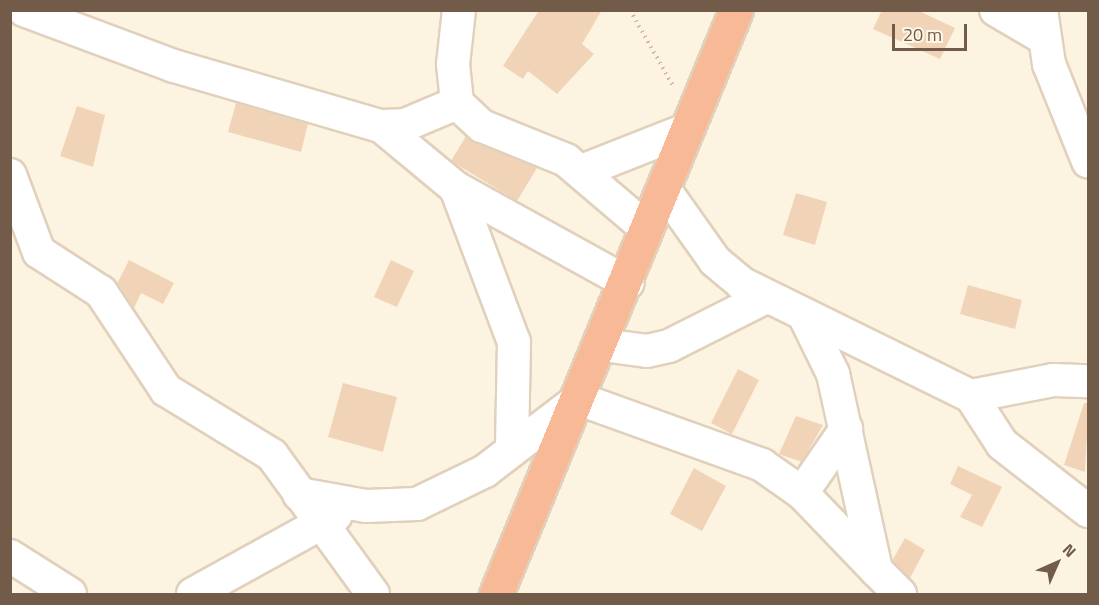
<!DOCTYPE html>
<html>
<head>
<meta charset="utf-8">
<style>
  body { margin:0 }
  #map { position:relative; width:1099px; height:605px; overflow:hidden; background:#fcf4e0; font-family:"Titillium Web",sans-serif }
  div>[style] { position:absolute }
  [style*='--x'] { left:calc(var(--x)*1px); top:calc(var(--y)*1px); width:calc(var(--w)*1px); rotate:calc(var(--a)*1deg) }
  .building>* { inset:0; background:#f1d4b8 }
  .path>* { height:4px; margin-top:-2px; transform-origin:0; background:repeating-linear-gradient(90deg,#d6b79b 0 1.5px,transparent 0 6px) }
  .roads { filter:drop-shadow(2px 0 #e0d0bc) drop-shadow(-2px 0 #e0d0bc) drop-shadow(0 2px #e0d0bc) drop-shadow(0 -2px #e0d0bc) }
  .minor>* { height:32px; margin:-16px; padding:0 16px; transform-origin:16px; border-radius:16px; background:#fff }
  .highway>* { height:33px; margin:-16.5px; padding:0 16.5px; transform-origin:16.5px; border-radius:16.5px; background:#f7b996 }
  span { translate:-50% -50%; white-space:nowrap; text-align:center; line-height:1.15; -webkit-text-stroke:6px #fff7e6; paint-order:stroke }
  .frame { position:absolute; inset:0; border:12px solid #725b48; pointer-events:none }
  .north { position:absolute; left:1027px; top:533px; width:60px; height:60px; -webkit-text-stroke:4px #fff7e6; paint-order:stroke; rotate:45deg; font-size:16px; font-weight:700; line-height:24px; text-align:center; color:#725b48 }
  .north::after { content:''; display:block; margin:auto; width:21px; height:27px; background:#725b48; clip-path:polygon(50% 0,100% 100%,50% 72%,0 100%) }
  .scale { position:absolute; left:892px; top:24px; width:75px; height:27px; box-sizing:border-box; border:3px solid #725b48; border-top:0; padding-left:8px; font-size:18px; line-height:21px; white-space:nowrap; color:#725b48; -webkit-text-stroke:4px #fff7e6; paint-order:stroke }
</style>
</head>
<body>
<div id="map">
  <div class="building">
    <i style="clip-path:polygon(539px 10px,602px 10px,582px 44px,594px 54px,557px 94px,528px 71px,523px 79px,503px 66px)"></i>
    <i style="clip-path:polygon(882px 10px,917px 10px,955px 28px,940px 59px,873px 29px)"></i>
    <i style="clip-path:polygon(236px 103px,308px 124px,301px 152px,228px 132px)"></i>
    <i style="clip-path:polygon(77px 106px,105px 115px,93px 167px,60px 156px)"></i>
    <i style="clip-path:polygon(466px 136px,537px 168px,517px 201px,451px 161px)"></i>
    <i style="clip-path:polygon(796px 193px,827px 202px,815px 245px,783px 235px)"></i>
    <i style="clip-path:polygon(129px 260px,174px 283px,163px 304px,141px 293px,134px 308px,117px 284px)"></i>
    <i style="clip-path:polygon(391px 260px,414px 271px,397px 307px,374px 297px)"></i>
    <i style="clip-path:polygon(968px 285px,1022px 300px,1015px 329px,960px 314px)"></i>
    <i style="clip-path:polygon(738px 369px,759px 380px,732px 434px,711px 423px)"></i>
    <i style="clip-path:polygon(343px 383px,397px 397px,383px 452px,328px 437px)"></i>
    <i style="clip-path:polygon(1084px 403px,1089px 403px,1085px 472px,1064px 465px)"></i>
    <i style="clip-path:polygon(796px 416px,823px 425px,802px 462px,779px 454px)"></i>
    <i style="clip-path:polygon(958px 466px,1002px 487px,982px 527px,960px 517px,972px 495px,950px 484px)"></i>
    <i style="clip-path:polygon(694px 468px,726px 486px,702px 531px,670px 514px)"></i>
    <i style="clip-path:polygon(905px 538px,925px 550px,910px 578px,892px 561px)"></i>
  </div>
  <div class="path">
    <i style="--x:630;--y:10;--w:87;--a:60.5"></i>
  </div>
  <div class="roads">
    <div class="minor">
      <i style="--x:24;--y:10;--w:160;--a:20.5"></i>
      <i style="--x:174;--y:66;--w:216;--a:16.2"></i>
      <i style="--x:381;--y:126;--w:24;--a:-2"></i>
      <i style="--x:405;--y:125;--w:56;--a:-22.9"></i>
      <i style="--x:459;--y:10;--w:54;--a:96.3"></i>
      <i style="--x:453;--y:64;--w:39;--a:84"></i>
      <i style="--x:457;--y:103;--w:34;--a:43"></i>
      <i style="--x:482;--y:126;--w:91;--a:22"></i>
      <i style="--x:566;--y:160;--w:106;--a:40.4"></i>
      <i style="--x:996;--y:10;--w:53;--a:30.4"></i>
      <i style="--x:1041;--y:10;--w:55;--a:81.6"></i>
      <i style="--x:1049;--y:64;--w:105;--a:68.1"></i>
      <i style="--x:381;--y:126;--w:97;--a:39.6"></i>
      <i style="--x:456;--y:188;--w:196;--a:28.9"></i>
      <i style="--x:582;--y:171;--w:114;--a:-21.6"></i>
      <i style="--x:10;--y:175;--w:82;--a:69.4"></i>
      <i style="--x:39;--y:252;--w:74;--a:32.8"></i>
      <i style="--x:101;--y:292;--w:118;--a:56.4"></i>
      <i style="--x:166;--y:390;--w:124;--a:31.5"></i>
      <i style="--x:272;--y:455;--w:172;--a:54"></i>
      <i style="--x:456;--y:188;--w:165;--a:69.4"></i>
      <i style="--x:514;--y:342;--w:108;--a:91.1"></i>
      <i style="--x:664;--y:189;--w:88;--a:54.7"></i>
      <i style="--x:715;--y:261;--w:34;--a:40"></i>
      <i style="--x:741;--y:283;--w:256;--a:26.2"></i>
      <i style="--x:971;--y:396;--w:84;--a:-11"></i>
      <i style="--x:1053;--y:380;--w:35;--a:2"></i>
      <i style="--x:805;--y:317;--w:64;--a:63.8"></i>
      <i style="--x:833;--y:374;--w:201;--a:77.6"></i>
      <i style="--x:876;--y:570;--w:34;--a:45"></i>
      <i style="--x:602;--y:345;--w:45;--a:7.6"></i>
      <i style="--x:647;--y:351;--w:23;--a:-13"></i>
      <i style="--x:669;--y:346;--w:106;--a:-26.8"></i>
      <i style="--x:971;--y:396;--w:57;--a:57.1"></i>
      <i style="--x:1002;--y:444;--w:109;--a:37.9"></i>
      <i style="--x:802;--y:493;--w:78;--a:-55.5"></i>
      <i style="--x:299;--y:494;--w:68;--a:10.2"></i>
      <i style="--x:366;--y:506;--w:51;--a:-2.2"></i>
      <i style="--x:417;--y:504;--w:76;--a:-25.9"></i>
      <i style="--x:485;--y:471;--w:118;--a:-37.5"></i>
      <i style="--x:579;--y:399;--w:195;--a:19.8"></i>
      <i style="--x:762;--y:465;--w:49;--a:35"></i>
      <i style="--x:802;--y:493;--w:107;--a:46.1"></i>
      <i style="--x:10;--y:556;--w:71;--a:32.3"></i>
      <i style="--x:193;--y:594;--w:163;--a:-28.9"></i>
    </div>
    <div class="highway">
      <i style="--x:496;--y:594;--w:631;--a:-67.66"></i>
    </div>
  </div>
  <div class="frame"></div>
  <div class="north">N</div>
  <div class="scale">20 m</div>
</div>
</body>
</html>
